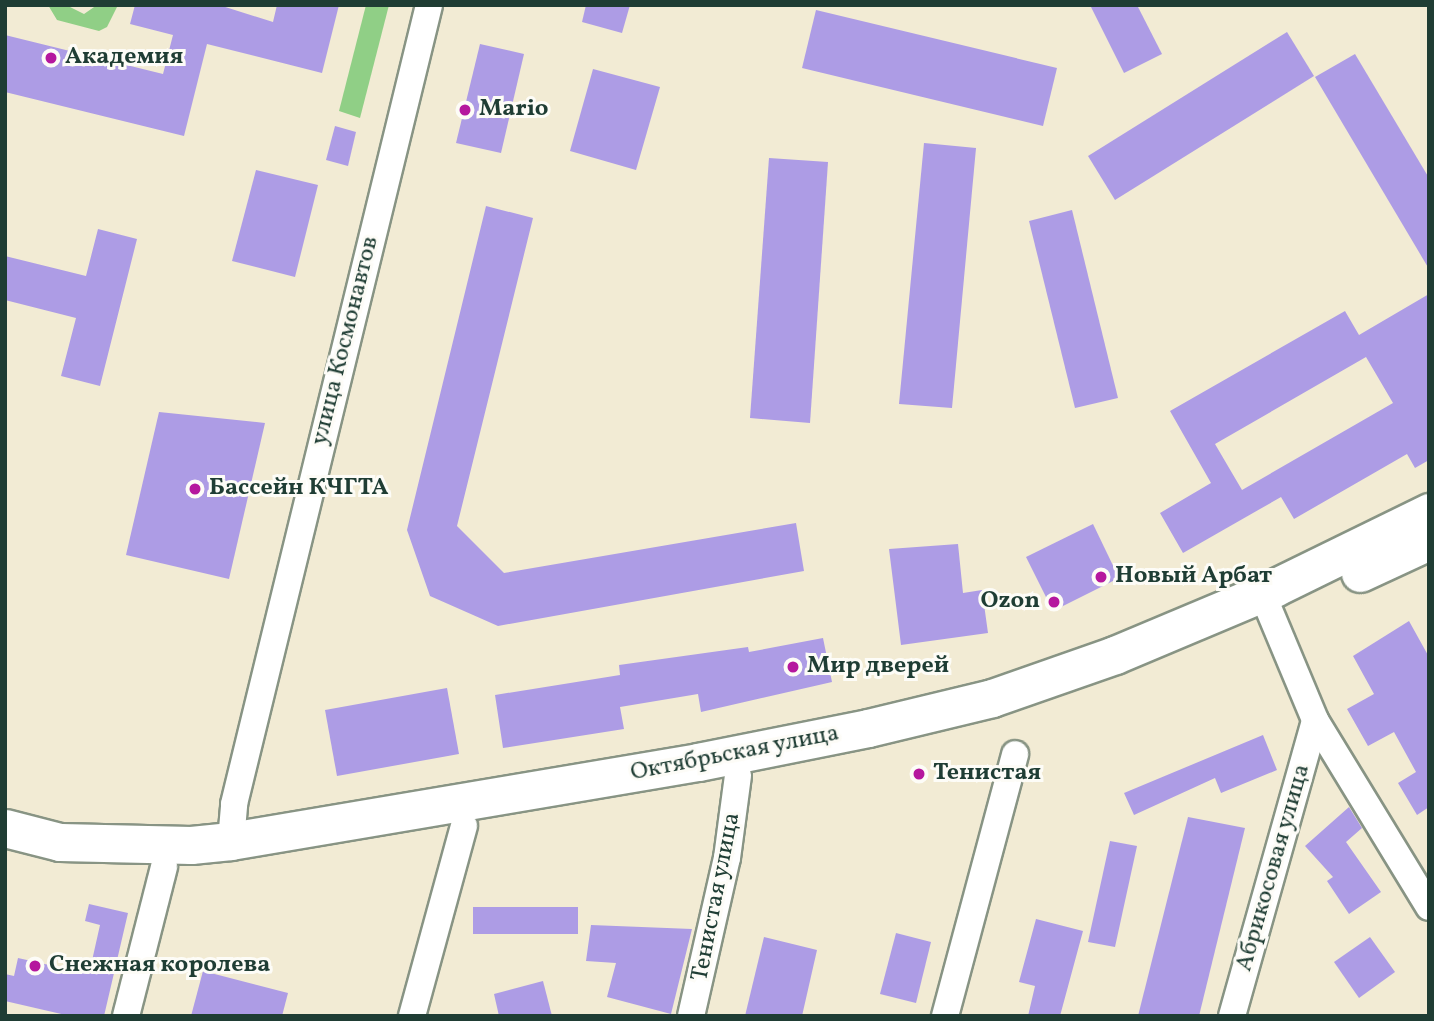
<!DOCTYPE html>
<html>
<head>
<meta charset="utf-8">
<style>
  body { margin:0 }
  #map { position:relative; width:1434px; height:1021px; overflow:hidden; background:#f2ebd4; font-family:Vollkorn,serif }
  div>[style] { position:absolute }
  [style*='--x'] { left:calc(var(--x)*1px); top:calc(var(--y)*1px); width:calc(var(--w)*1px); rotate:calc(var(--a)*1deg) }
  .green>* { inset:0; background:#90cf86 }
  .building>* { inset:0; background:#ad9ce5 }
  .roads { filter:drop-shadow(2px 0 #889484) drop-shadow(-2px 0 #889484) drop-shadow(0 2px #889484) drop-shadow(0 -2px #889484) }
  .minor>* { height:26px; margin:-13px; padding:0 13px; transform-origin:13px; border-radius:13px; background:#fff }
  .secondary>* { height:37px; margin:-18.5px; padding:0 18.5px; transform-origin:18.5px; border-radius:18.5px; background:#fff }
  .dots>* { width:19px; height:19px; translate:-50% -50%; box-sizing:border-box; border:4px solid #fdfcf7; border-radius:50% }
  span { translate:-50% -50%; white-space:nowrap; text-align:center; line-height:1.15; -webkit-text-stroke:6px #fdfcf7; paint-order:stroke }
  .poi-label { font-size:24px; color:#1f3d34; font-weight:700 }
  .left { translate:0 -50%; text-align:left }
  .right { translate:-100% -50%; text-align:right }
  .street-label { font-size:24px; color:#1f3d34 }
  .frame { position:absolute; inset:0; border:7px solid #1f3d34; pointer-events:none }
</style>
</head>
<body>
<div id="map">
  <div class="green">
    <i style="clip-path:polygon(48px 5px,66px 5px,84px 14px,97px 5px,118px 5px,107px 27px,99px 31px,57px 20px)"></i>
    <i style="clip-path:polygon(366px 5px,389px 5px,360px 118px,339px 111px)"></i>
  </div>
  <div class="building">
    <i style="clip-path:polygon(135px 5px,219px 5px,273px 22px,277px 5px,339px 5px,322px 73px,207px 44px,184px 136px,5px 92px,5px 35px,163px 74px,173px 35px,130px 24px)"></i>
    <i style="clip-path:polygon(586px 5px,630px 5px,622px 33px,582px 22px)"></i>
    <i style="clip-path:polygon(1090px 5px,1137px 5px,1162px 54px,1124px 73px)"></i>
    <i style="clip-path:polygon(816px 10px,1057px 68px,1043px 126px,802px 68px)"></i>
    <i style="clip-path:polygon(1287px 32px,1314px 76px,1115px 200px,1088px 156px)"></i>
    <i style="clip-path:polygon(480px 44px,524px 54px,501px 153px,456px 143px)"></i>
    <i style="clip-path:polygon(1355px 54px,1429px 178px,1429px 269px,1315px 77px)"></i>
    <i style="clip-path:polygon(593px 69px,660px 87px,636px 170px,570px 151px)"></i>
    <i style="clip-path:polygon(335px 126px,356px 132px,348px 166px,326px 160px)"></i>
    <i style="clip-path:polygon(924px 143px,976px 148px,952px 408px,899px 404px)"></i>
    <i style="clip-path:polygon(769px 158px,828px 162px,810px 423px,750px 418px)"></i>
    <i style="clip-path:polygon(256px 170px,318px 185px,295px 277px,232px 261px)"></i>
    <i style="clip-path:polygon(486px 206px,533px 218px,457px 526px,504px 573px,796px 523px,804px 571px,498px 626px,430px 596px,407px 530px)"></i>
    <i style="clip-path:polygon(1072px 210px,1118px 398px,1075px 408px,1029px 221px)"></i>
    <i style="clip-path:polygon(98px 229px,137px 239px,100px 386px,61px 376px,76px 318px,5px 300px,5px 256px,86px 276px)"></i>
    <i style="clip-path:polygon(evenodd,1429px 294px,1429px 460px,1415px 468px,1407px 454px,1294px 519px,1281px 497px,1183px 553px,1160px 513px,1211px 483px,1170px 411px,1345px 311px,1359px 335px,1429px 294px,1366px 357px,1393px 403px,1242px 490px,1215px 444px,1366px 357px)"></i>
    <i style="clip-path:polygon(159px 412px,265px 423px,229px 579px,126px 555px)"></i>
    <i style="clip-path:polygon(1093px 524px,1119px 578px,1053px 611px,1026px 557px)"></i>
    <i style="clip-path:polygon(958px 544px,963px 593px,982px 590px,988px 633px,901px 645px,889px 549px)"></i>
    <i style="clip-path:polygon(1409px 621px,1429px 657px,1429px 807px,1417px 815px,1398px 783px,1416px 772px,1394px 732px,1368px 746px,1347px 709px,1374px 694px,1353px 656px)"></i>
    <i style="clip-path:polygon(823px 638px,832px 682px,701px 712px,698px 694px,620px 707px,624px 729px,503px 748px,495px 695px,620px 675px,619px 665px,748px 647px,749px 652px)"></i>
    <i style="clip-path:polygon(447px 688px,459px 754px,337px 776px,325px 710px)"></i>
    <i style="clip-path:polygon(1263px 735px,1277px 770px,1221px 793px,1215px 778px,1134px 815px,1124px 793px)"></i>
    <i style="clip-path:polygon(1349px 807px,1362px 828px,1346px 842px,1381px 892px,1349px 914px,1327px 881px,1333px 877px,1305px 846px)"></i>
    <i style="clip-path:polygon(1188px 817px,1245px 828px,1199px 1016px,1138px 1016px)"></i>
    <i style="clip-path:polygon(1110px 841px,1137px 846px,1115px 947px,1088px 942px)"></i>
    <i style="clip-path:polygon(89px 904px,128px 913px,104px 1016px,70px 1016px,5px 1001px,5px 974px,14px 976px,18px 958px,89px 974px,100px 925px,85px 921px)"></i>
    <i style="clip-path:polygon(473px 907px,578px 907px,578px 934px,473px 934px)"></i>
    <i style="clip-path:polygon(1036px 919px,1083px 931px,1060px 1016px,1028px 1016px,1035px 986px,1019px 982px)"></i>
    <i style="clip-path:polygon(591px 925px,692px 929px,671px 1014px,607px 997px,616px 963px,586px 961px)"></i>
    <i style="clip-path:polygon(896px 933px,931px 942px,916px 1003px,880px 994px)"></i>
    <i style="clip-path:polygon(764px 937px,817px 950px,802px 1016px,745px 1016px)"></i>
    <i style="clip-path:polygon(1370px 937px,1395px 972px,1359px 998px,1334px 962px)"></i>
    <i style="clip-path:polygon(203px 971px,288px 993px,282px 1016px,191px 1016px)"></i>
    <i style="clip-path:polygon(543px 981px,552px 1016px,499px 1016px,494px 994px)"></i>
  </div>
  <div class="roads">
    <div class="minor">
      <i style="--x:1262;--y:593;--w:138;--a:67.3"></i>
      <i style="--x:1315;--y:720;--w:219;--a:58.6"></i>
      <i style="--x:231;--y:841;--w:37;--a:-85"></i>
      <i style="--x:234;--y:804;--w:822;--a:-76.28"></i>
      <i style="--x:126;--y:1016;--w:154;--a:-75.7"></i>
      <i style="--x:412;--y:1016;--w:197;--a:-74.7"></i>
      <i style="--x:691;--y:1016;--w:162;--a:-77.2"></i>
      <i style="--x:727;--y:858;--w:83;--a:-82.4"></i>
      <i style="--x:945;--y:1016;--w:271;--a:-75"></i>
      <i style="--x:1232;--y:1016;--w:307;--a:-74.3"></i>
    </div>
    <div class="secondary">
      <i style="--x:1360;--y:573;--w:76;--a:-24.9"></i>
      <i style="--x:5;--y:828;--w:57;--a:14.3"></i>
      <i style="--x:60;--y:842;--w:131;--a:1.3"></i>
      <i style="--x:191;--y:845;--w:40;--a:-5.7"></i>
      <i style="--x:231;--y:841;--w:474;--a:-9.6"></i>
      <i style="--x:698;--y:762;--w:173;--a:-11.3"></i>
      <i style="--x:868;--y:728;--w:128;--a:-13.6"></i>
      <i style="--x:992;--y:698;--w:130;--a:-19.3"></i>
      <i style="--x:1115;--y:655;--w:173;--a:-22.8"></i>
      <i style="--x:1274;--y:588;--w:173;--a:-26.1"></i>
    </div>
  </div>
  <div class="dots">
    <i style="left:51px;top:58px;background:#b5179e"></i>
    <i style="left:465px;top:110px;background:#b5179e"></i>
    <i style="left:195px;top:489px;background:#b5179e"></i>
    <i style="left:1101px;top:577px;background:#b5179e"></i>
    <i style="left:1054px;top:602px;background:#b5179e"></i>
    <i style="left:793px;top:667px;background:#b5179e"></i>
    <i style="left:919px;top:774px;background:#b5179e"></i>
    <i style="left:35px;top:966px;background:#b5179e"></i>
  </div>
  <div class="poi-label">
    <span class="left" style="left:65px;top:58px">Академия</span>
    <span class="left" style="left:479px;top:110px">Mario</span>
    <span class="left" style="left:209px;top:489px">Бассейн КЧГТА</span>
    <span class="left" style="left:1115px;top:577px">Новый Арбат</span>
    <span class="right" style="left:1040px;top:602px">Ozon</span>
    <span class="left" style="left:807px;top:667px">Мир дверей</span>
    <span class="left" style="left:933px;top:774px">Тенистая</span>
    <span class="left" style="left:49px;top:966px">Снежная королева</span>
  </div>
  <div class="street-label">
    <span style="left:346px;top:341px;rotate:-76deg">улица Космонавтов</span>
    <span style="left:735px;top:754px;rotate:-11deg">Октябрьская улица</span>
    <span style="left:1274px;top:868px;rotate:-74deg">Абрикосовая улица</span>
    <span style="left:717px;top:897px;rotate:-79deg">Тенистая улица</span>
  </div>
  <div class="frame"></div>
</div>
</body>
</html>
